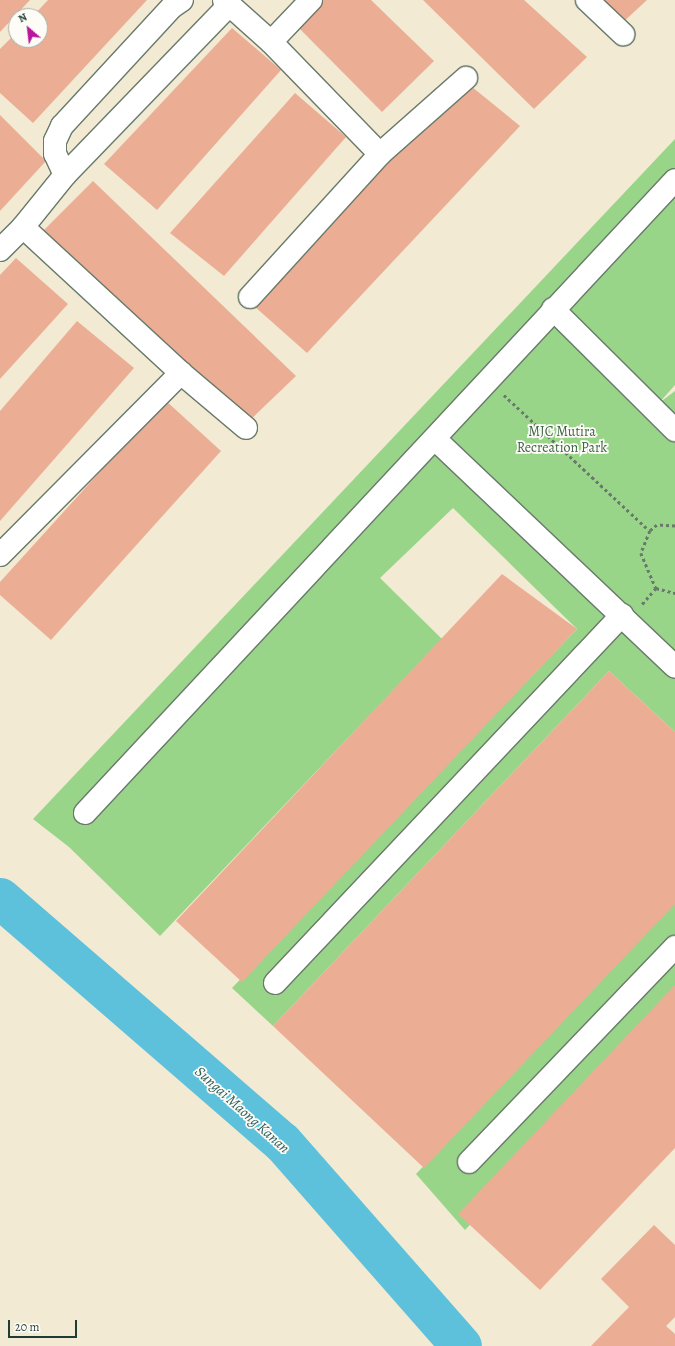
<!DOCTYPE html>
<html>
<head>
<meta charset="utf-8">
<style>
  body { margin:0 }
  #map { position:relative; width:675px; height:1346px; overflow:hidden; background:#f2ead2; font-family:Alegreya,serif }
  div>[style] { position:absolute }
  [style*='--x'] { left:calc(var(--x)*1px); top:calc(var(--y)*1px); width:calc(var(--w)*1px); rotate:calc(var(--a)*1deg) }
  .green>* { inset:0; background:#98d589 }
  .river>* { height:41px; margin:-20.5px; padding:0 20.5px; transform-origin:20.5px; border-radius:20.5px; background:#5dc1db }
  .building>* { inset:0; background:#ebae95 }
  .path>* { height:2.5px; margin-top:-1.25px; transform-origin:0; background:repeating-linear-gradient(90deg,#697a6b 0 3px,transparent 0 6px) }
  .roads { filter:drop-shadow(1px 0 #697a6b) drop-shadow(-1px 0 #697a6b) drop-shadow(0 1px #697a6b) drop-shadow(0 -1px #697a6b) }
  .minor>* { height:22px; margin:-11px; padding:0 11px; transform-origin:11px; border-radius:11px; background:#fff }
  span { translate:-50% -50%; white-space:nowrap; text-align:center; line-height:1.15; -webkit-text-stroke:3.5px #fdfcf7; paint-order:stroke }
  .park-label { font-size:14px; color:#3d6349 }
  .water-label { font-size:15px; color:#2e5e5e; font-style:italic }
  .north { position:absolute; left:8px; top:8px; width:40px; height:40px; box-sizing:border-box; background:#fdfcf7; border:1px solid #a4b0a9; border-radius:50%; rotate:332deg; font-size:11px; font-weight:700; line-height:16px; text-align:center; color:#1f3d34 }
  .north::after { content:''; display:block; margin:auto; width:14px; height:18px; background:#b5179e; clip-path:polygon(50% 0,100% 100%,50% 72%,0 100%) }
  .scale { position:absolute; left:8px; top:1320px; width:69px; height:18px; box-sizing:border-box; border:2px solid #1f3d34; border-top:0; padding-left:5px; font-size:12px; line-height:14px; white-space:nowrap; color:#1f3d34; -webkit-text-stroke:3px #fdfcf7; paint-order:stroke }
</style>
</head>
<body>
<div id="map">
  <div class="green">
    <i style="clip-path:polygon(675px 139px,675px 385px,659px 403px,675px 391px,675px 732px,609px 671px,273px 1026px,232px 988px,577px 629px,453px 508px,380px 578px,442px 639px,160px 936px,69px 847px,33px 819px)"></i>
    <i style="clip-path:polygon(675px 903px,675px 1010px,465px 1230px,416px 1174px)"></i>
  </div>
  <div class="river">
    <i style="--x:0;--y:898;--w:373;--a:40.9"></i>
    <i style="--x:282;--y:1142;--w:271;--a:48.7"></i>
  </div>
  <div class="building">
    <i style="clip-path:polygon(0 0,30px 0,0 32px)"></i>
    <i style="clip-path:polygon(48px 0,147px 0,33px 123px,0 93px,0 49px,16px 33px,16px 40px,40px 40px,40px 16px,33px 16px)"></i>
    <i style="clip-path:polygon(318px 0,371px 0,434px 61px,382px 112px,295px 24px)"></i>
    <i style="clip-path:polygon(423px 0,524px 0,587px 57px,534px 109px)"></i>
    <i style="clip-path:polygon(594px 0,647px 0,620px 25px)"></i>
    <i style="clip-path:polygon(232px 28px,281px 70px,157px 210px,104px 164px)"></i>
    <i style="clip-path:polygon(461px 78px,520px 126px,307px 353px,254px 306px)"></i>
    <i style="clip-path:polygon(295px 93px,346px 137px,224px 276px,170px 233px)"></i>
    <i style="clip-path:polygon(0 115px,46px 161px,0 211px)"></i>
    <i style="clip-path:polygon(93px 181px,296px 376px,246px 424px,43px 231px)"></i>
    <i style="clip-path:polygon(16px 258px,68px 304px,0 379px,0 275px)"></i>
    <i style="clip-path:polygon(77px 321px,134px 368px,0 521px,0 411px)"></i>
    <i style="clip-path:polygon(165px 400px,221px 451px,51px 640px,0 595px,0 582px)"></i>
    <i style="clip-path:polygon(502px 574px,577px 629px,242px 982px,176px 921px)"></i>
    <i style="clip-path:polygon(609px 671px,675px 732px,675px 904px,424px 1168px,273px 1026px)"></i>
    <i style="clip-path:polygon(675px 985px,675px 1148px,540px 1290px,458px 1214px)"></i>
    <i style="clip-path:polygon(654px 1225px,675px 1245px,675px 1317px,666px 1326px,675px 1334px,675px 1346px,591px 1346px,629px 1307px,601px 1279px)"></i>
  </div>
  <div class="path">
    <i style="--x:504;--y:395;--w:200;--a:43"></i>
    <i style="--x:675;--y:526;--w:18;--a:-177"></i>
    <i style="--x:657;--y:525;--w:9;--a:139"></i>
    <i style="--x:650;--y:531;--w:24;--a:112"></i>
    <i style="--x:641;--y:553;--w:38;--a:67"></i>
    <i style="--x:656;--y:588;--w:20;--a:15"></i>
    <i style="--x:642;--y:604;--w:21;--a:-49"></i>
  </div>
  <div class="roads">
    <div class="minor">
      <i style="--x:224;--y:0;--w:63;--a:41.8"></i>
      <i style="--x:271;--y:42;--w:156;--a:45.8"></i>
      <i style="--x:587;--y:0;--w:50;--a:43.4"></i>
      <i style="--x:271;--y:42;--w:58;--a:-46.4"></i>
      <i style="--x:65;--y:175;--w:23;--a:-115"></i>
      <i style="--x:55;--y:154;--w:13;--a:-90"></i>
      <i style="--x:55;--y:141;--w:17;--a:-65"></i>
      <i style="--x:62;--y:126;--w:162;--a:-47.3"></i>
      <i style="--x:172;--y:7;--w:12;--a:-35"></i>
      <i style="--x:23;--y:227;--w:215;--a:42.7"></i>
      <i style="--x:181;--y:373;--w:85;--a:40.2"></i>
      <i style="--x:0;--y:250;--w:33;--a:-45"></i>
      <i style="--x:23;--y:227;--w:67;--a:-51.1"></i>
      <i style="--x:65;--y:175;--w:236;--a:-46"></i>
      <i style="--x:250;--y:297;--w:193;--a:-47.7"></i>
      <i style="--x:380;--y:154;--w:115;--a:-41.5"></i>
      <i style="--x:553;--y:309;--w:172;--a:44.8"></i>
      <i style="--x:435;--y:439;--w:331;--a:43.5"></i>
      <i style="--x:0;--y:555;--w:257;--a:-45.2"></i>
      <i style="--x:85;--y:813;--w:865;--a:-47.01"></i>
      <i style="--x:275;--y:983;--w:506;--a:-46.68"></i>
      <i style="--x:469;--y:1162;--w:298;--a:-46.2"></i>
    </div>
  </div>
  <div class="park-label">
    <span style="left:562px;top:440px">MJC Mutira<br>Recreation Park</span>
  </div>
  <div class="water-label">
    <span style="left:242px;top:1110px;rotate:42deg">Sungai Maong Kanan</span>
  </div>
  <div class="north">N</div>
  <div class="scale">20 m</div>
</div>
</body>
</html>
